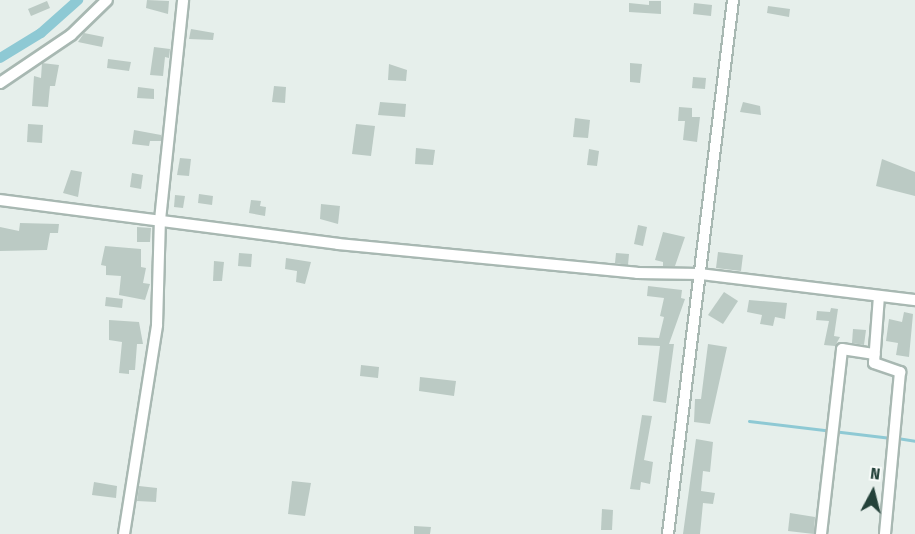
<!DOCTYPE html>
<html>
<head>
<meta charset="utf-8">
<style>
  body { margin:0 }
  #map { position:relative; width:915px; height:534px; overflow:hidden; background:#e6efeb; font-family:"Fira Sans Condensed",sans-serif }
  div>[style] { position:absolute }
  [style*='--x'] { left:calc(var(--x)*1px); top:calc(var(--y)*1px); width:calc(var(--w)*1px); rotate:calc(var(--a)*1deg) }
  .stream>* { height:3px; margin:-1.5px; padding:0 1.5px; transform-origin:1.5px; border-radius:1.5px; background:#8ec9d4 }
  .canal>* { height:10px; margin:-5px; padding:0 5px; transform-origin:5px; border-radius:5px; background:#8ec9d4 }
  .building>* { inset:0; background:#bbcac4 }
  .roads { filter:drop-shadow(2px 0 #a8b8b2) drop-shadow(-2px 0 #a8b8b2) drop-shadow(0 2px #a8b8b2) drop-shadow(0 -2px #a8b8b2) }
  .minor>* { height:10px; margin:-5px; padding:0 5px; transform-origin:5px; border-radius:5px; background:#fff }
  span { translate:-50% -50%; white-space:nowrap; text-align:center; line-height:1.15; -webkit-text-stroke:5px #f7fbf9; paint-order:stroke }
  .north { position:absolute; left:843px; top:462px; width:60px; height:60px; -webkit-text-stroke:4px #f7fbf9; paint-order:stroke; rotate:7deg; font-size:16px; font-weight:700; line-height:24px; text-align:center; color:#24423a }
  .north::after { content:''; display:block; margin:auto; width:21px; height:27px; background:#24423a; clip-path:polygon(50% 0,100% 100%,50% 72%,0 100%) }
</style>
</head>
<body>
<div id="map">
  <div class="stream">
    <i style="--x:749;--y:421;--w:143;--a:6.8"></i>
    <i style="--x:897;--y:438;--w:18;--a:9"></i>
  </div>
  <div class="canal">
    <i style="--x:0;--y:58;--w:48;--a:-31.4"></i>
    <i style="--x:41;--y:33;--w:50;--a:-41.7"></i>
  </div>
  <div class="building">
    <i style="clip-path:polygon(147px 0,169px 1px,168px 14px,146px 8px)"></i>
    <i style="clip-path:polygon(47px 1px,50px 8px,31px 16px,28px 9px)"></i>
    <i style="clip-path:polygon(649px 1px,661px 1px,661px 14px,629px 12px,629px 3px,649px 5px)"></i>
    <i style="clip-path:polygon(694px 3px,712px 5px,711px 16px,693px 14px)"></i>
    <i style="clip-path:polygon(768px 6px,790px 9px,789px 17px,767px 13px)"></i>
    <i style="clip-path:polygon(191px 29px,214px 33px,213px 40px,189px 39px)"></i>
    <i style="clip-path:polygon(84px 33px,104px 37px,102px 47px,78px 42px)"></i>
    <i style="clip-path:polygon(154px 47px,170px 49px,169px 58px,165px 57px,163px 76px,150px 75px)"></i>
    <i style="clip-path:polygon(108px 59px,131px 62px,129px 71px,107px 68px)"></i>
    <i style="clip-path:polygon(42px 63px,59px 65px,55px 86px,50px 86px,48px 107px,32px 106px,34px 76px,41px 78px)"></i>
    <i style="clip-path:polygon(630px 63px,642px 64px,640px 83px,630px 82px)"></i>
    <i style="clip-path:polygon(389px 64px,407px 70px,406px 81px,388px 80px)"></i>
    <i style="clip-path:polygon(693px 77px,706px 78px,705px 89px,692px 88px)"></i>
    <i style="clip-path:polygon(274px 86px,286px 87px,285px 103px,272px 102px)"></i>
    <i style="clip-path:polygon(138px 87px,154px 89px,154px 99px,137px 98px)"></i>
    <i style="clip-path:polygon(380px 102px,406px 104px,405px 117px,378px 115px)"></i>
    <i style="clip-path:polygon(743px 102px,760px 106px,761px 115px,740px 112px)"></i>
    <i style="clip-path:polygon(679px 107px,692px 108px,692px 117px,700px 117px,697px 142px,683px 140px,685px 121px,678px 121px)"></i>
    <i style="clip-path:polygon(575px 118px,590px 120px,588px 138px,573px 137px)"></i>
    <i style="clip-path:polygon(28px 124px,43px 125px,42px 143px,27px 142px)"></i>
    <i style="clip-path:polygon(356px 124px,375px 126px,371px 156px,352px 154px)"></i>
    <i style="clip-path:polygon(134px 130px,161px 135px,161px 141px,150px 141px,149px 146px,132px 144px)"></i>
    <i style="clip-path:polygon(416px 148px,435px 150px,433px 165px,415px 164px)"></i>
    <i style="clip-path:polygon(589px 149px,599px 151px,597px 166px,587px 165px)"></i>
    <i style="clip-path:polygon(180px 158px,191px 159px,189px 176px,177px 175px)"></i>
    <i style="clip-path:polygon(882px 159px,915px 172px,915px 196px,876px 186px)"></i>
    <i style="clip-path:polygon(71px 170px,82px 172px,78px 197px,63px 193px)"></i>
    <i style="clip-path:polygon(132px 173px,143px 175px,141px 189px,130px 187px)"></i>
    <i style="clip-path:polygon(199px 194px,213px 196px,212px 205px,198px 203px)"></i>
    <i style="clip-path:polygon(175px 195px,185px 196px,183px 208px,174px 207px)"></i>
    <i style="clip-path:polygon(251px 200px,261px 201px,260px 206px,266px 207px,265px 216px,249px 213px)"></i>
    <i style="clip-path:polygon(321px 204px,340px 206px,338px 224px,320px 219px)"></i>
    <i style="clip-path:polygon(20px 223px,59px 224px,58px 233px,50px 233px,47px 250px,0 251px,0 227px,19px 231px)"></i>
    <i style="clip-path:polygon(638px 225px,647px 227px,643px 246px,634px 244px)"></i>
    <i style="clip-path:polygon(137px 227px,151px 228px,150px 242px,137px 242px)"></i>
    <i style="clip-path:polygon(663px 232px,685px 237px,675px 266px,663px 266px,663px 262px,655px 260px)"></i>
    <i style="clip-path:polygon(105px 246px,141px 249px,141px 267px,146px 268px,143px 283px,150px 284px,145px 300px,119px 295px,121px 276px,106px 275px,106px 266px,101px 265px)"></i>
    <i style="clip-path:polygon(718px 252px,743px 255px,741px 271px,716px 268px)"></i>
    <i style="clip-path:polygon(239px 253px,252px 254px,251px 267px,238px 266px)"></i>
    <i style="clip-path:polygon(616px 253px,629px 254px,628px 265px,615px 263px)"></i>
    <i style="clip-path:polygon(286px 258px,311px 262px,305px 284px,296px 282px,297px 271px,285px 269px)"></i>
    <i style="clip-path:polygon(214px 261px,224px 262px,222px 281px,213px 281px)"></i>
    <i style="clip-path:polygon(648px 286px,682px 290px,681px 298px,685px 299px,669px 344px,674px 344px,666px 403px,653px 401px,660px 346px,638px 345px,638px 337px,659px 338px,664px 317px,660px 316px,664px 298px,647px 296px)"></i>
    <i style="clip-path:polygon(724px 292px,738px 301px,723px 324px,708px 315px)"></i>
    <i style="clip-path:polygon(106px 297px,123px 299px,122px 308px,105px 306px)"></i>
    <i style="clip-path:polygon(749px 300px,787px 303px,785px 319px,775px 317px,773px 326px,760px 324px,762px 315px,747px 312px)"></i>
    <i style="clip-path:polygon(831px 308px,838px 309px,834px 336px,840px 337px,835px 346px,824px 345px,829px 321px,816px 320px,817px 311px,830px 312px)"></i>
    <i style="clip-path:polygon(904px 312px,913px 314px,909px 357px,896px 355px,898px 343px,886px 341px,889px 319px,902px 322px)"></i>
    <i style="clip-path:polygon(109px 320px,139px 322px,143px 344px,137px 344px,135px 370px,129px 370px,129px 374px,119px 373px,122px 342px,109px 340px)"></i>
    <i style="clip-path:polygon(853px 329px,866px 330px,864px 345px,852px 343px)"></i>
    <i style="clip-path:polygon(708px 344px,727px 347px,710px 424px,694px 422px,695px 399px,701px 399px)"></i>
    <i style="clip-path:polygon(361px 365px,379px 367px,378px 378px,360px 376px)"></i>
    <i style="clip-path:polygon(420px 377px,456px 381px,454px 396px,419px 391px)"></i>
    <i style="clip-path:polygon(642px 415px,652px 416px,644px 460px,653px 462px,650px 484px,641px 482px,640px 490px,630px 489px)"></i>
    <i style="clip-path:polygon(696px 439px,713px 442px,710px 472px,703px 471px,701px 491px,715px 493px,713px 504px,703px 503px,700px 534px,683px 534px)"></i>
    <i style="clip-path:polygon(292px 481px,311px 483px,305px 516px,288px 514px)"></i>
    <i style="clip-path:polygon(94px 482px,117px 486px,116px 498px,92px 495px)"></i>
    <i style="clip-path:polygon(139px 486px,157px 488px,156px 502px,137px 501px)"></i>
    <i style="clip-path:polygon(602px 509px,613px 510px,612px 530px,601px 530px)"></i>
    <i style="clip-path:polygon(790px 513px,815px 517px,814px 534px,788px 531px)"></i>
    <i style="clip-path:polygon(414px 526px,431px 527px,430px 534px,414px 534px)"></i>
  </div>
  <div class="roads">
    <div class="minor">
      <i style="--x:0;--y:83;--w:86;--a:-34.1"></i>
      <i style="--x:71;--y:35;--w:50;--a:-44.2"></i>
      <i style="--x:0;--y:200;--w:341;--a:7.4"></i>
      <i style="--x:338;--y:244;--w:300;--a:5.5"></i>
      <i style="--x:637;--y:273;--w:63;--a:0.9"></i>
      <i style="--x:700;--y:274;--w:217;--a:6.9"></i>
      <i style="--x:879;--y:296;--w:67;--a:94.3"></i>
      <i style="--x:874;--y:363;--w:28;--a:19"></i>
      <i style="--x:900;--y:372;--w:163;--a:95.3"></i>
      <i style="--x:124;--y:534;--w:212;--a:-81"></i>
      <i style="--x:157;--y:325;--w:105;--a:-88.4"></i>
      <i style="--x:160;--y:220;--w:221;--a:-84"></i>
      <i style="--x:668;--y:534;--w:538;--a:-83.06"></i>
      <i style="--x:821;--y:534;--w:186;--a:-83.5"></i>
      <i style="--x:842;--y:349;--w:33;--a:9"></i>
    </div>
  </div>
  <div class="north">N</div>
</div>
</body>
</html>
